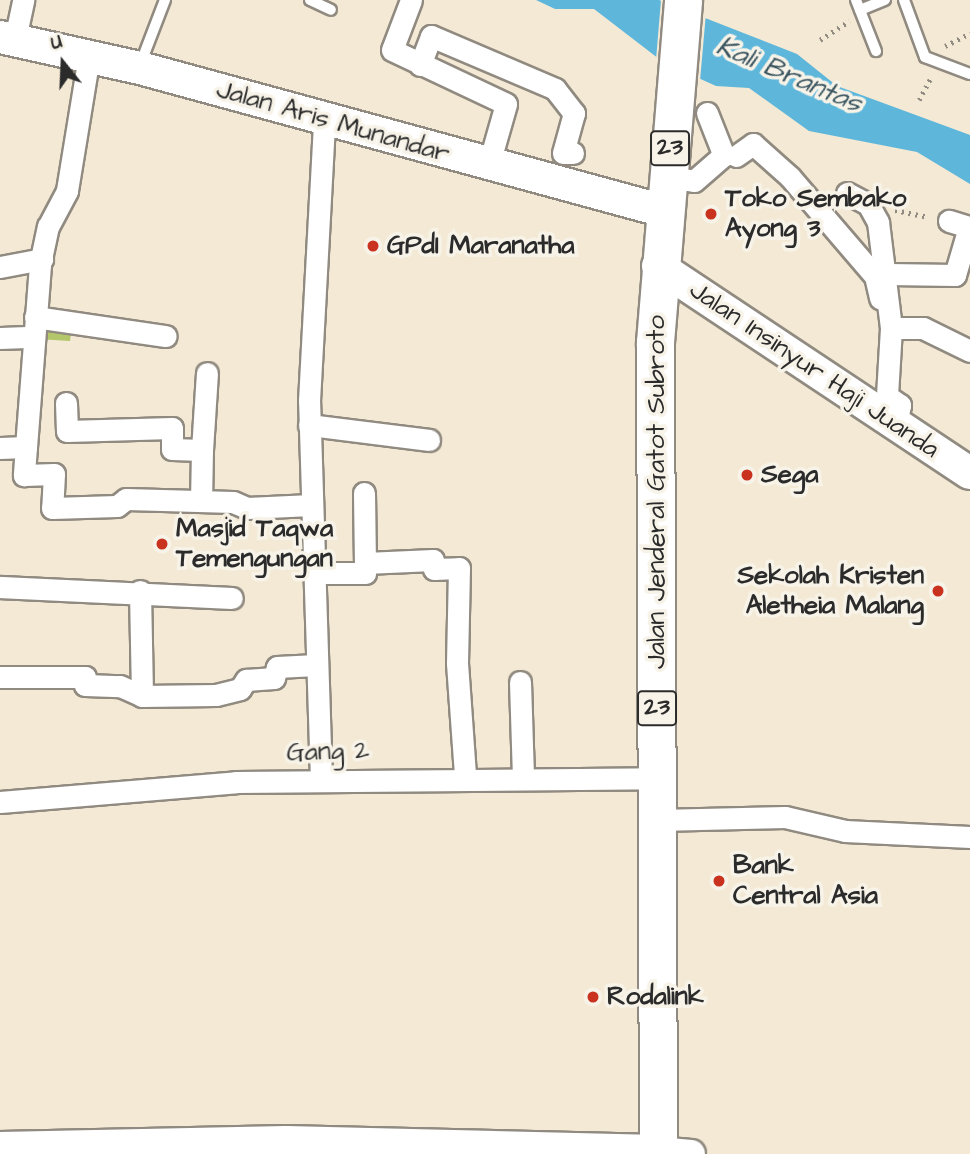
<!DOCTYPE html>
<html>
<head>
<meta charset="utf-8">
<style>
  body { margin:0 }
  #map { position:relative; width:970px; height:1154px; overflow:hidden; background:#f4e9d4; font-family:"Architects Daughter",sans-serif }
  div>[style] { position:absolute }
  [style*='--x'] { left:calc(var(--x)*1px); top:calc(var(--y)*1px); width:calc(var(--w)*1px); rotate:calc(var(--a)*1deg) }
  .green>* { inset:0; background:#b3c66a }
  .water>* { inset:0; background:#5eb7db }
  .pier>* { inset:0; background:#f4e9d4 }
  .path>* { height:4.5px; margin-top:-2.25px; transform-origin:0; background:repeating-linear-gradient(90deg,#908a80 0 2px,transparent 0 7px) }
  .roads { filter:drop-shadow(2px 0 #908a80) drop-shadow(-2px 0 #908a80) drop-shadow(0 2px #908a80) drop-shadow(0 -2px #908a80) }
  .service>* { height:10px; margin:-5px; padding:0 5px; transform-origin:5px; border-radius:5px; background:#fff }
  .minor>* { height:21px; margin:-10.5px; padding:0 10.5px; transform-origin:10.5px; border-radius:10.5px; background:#fff }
  .tertiary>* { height:28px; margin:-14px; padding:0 14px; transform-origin:14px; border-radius:14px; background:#fff }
  .secondary>* { height:32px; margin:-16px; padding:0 16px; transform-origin:16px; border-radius:16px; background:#fff }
  .trunk>* { height:37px; margin:-18.5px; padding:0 18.5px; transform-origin:18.5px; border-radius:18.5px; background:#fff }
  .dots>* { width:19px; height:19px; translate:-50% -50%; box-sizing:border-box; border:4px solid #f7f3e8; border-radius:50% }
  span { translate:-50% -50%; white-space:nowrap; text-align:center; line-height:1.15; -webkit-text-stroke:7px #f7f3e8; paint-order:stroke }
  .shield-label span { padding:2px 5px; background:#f7f3e8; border:2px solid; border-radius:5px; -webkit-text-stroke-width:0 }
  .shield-label { font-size:24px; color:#2b2b2b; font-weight:700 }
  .street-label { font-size:26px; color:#2b2b2b }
  .poi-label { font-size:26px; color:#2b2b2b; font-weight:700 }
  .left { translate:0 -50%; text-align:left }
  .right { translate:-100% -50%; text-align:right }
  .water-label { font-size:28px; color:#3a5560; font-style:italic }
  .north { position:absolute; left:28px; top:28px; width:70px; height:70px; -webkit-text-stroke:5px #f7f3e8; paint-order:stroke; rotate:342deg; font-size:19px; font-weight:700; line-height:28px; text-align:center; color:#2b2b2b }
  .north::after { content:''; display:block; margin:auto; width:24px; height:32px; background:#2b2b2b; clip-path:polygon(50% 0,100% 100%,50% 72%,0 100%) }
</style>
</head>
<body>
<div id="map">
  <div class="green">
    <i style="clip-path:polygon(38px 322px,72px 324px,70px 341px,37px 339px)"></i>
  </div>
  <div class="water">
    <i style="clip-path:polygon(536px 0,659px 0,797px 54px,837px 86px,970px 135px,970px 184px,917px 152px,809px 131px,749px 88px,716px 86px,663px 62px,594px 9px,555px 9px)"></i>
  </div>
  <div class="pier">
    <i style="clip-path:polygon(661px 0,706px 13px,700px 81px,656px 60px)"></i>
  </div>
  <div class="path">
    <i style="--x:820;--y:40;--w:35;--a:-33"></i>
    <i style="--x:945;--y:46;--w:28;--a:-27"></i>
    <i style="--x:919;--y:100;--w:27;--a:-62"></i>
    <i style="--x:895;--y:210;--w:34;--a:12"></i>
  </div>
  <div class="roads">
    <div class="service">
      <i style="--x:310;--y:0;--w:23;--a:25"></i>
      <i style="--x:856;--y:0;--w:55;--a:68.6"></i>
      <i style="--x:904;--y:0;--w:61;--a:69.8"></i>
      <i style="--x:925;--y:57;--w:48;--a:20.7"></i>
      <i style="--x:860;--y:10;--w:27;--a:-22"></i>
      <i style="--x:140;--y:65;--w:70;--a:-69"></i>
    </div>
    <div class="minor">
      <i style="--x:411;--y:0;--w:53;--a:110.8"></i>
      <i style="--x:392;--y:50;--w:126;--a:25.3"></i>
      <i style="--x:506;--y:104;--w:66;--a:105.9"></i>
      <i style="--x:15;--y:39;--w:40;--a:-78"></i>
      <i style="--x:89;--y:56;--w:137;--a:99.3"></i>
      <i style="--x:67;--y:191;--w:40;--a:118"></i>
      <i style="--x:48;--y:226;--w:40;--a:102"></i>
      <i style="--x:40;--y:265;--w:211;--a:94.4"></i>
      <i style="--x:24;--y:475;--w:30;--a:-2"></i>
      <i style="--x:54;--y:474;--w:34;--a:93"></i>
      <i style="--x:52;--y:508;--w:65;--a:-1.8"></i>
      <i style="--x:117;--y:506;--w:11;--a:-38"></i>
      <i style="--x:126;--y:499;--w:107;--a:1.6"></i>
      <i style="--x:233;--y:502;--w:15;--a:23"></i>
      <i style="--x:247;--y:508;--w:64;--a:-2.7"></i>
      <i style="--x:420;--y:65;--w:31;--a:-69"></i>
      <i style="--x:431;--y:36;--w:135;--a:23.1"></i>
      <i style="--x:555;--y:89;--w:31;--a:52"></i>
      <i style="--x:574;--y:113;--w:41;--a:105.4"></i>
      <i style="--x:563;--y:153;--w:10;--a:0"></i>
      <i style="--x:707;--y:113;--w:46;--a:68.4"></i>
      <i style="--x:736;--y:156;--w:21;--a:-35"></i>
      <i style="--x:753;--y:144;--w:50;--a:41.7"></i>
      <i style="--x:790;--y:177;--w:130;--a:49.4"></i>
      <i style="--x:875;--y:276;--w:23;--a:77"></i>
      <i style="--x:667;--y:177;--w:27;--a:8"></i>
      <i style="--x:694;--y:181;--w:35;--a:-41"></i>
      <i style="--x:847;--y:193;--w:24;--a:28"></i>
      <i style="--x:868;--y:204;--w:21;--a:61"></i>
      <i style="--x:878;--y:222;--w:107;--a:83"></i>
      <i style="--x:891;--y:328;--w:68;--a:93.4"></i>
      <i style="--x:887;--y:396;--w:16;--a:35"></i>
      <i style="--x:900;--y:405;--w:24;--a:102"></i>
      <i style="--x:0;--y:267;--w:43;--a:-10.8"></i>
      <i style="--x:888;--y:274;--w:67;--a:0.9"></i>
      <i style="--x:955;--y:275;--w:50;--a:-73.7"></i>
      <i style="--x:969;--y:227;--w:21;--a:-163"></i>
      <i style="--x:35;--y:317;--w:132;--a:8.3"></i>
      <i style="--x:891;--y:328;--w:32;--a:0"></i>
      <i style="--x:923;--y:328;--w:52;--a:26.1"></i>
      <i style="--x:0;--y:338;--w:34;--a:-2"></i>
      <i style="--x:66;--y:403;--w:28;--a:88"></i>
      <i style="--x:67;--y:431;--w:105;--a:-1.6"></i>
      <i style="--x:172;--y:428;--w:21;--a:90"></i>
      <i style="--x:172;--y:449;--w:30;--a:2"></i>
      <i style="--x:202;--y:450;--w:50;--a:91.1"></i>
      <i style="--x:309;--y:425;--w:121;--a:7.1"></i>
      <i style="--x:0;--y:448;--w:26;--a:-2"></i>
      <i style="--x:202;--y:450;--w:77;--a:-86.3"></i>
      <i style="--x:364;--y:493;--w:70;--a:89.2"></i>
      <i style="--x:313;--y:573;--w:52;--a:0"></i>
      <i style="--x:365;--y:573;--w:10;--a:-90"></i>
      <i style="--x:365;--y:563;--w:68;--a:-2.5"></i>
      <i style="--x:433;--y:560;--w:9;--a:84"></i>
      <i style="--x:434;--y:569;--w:25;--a:-2"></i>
      <i style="--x:459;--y:568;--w:95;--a:91.2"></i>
      <i style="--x:457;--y:663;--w:112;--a:85.9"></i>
      <i style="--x:0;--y:587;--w:232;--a:2.7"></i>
      <i style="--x:140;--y:591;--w:105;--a:88.9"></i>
      <i style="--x:0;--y:677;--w:85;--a:0"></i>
      <i style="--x:85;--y:677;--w:8;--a:90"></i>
      <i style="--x:85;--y:685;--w:35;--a:2"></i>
      <i style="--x:120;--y:686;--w:24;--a:24"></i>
      <i style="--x:142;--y:696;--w:74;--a:-0.8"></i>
      <i style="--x:216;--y:695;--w:25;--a:-14"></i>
      <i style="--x:240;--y:689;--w:11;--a:-56"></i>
      <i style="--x:246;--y:680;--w:28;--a:-4"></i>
      <i style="--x:274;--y:678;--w:11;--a:-75"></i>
      <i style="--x:277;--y:667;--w:39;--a:-3"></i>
      <i style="--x:520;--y:682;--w:94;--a:88.2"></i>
      <i style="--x:321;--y:780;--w:379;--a:-91.8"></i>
      <i style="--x:309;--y:401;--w:280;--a:-86.9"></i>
      <i style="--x:0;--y:802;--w:237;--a:-4.8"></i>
      <i style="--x:236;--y:782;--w:422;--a:-0.5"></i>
      <i style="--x:658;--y:820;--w:127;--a:-1.4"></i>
      <i style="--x:785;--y:817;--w:62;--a:13.1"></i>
      <i style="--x:845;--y:831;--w:125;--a:2.7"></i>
    </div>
    <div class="tertiary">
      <i style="--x:658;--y:1151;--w:33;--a:5"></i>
    </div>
    <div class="secondary">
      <i style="--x:0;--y:37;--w:143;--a:12.5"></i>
      <i style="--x:140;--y:68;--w:543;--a:15.26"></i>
      <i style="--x:658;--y:266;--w:374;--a:33.6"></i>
      <i style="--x:0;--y:1148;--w:286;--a:-1.2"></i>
      <i style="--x:286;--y:1142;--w:372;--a:1.4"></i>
    </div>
    <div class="trunk">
      <i style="--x:658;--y:1154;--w:812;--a:-90.21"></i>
      <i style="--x:655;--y:342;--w:343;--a:-85.3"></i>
    </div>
  </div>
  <div class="dots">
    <i style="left:711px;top:214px;background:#c8321e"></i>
    <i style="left:373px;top:246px;background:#c8321e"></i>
    <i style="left:747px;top:475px;background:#c8321e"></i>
    <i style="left:162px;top:544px;background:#c8321e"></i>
    <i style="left:938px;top:591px;background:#c8321e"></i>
    <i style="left:719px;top:881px;background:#c8321e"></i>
    <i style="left:593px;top:997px;background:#c8321e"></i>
  </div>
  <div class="shield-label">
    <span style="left:670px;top:148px">23</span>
    <span style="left:657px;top:708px">23</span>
  </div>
  <div class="street-label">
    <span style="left:333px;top:122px;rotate:16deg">Jalan Aris Munandar</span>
    <span style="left:814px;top:370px;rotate:34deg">Jalan Insinyur Haji Juanda</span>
    <span style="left:657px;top:492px;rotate:-90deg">Jalan Jenderal Gatot Subroto</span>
    <span style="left:328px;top:752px;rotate:-2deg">Gang 2</span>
  </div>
  <div class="poi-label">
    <span class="left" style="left:725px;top:214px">Toko Sembako<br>Ayong 3</span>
    <span class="left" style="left:387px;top:246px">GPdI Maranatha</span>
    <span class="left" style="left:761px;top:475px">Sega</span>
    <span class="left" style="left:176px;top:544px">Masjid Taqwa<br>Temengungan</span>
    <span class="right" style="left:924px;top:591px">Sekolah Kristen<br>Aletheia Malang</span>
    <span class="left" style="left:733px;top:881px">Bank<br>Central Asia</span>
    <span class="left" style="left:607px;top:997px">Rodalink</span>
  </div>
  <div class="water-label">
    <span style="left:789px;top:75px;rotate:23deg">Kali Brantas</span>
  </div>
  <div class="north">U</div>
</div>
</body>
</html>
